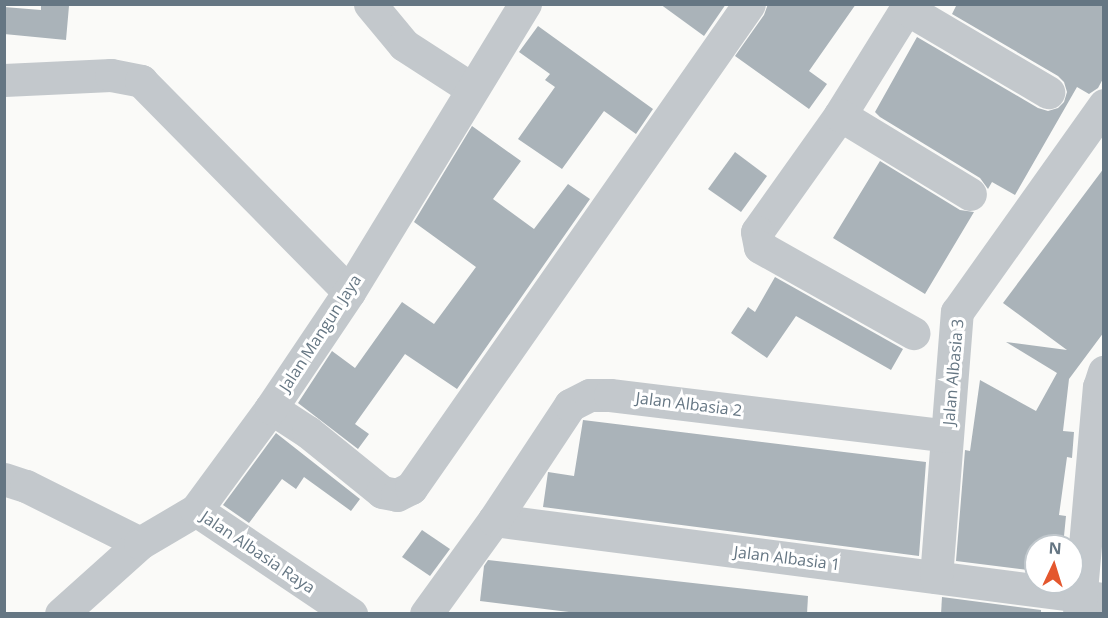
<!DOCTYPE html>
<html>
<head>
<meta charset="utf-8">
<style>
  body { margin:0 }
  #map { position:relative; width:1108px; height:618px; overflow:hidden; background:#fafaf8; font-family:"Open Sans",sans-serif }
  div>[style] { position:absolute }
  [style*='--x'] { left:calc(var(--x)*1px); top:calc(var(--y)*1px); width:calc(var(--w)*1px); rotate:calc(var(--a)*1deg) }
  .building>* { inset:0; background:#aab3b9 }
  .minor>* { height:33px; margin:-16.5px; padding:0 16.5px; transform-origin:16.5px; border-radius:16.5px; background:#c3c8cc }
  .tertiary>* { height:33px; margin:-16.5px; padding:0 16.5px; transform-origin:16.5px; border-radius:16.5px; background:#c3c8cc }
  span { translate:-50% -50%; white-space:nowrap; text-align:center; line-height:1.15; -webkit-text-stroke:6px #fff; paint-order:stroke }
  .street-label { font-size:16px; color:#657683 }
  .frame { position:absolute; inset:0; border:6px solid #657683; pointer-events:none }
  .north { position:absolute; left:1024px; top:534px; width:60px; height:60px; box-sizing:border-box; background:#fff; border:2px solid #c1c8cd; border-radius:50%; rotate:4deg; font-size:16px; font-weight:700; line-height:24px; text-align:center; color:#657683 }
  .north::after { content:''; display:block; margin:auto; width:21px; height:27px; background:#e4572e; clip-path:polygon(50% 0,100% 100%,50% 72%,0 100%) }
</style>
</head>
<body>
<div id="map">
  <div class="building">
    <i style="clip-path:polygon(41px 4px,69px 6px,66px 40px,4px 34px,4px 7px,41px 10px)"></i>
    <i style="clip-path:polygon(660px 4px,726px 4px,704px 36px)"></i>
    <i style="clip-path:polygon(768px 4px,856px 4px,809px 71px,827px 84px,809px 109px,735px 56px,764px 15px)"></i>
    <i style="clip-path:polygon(957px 4px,1104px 4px,1104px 77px,1098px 88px,1089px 94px,1077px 87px,1015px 195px,992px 182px,988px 189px,980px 178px,880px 117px,875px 112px,917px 37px,1038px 108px,1048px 111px,1058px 108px,1064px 102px,1067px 92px,1064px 82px,1058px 76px,952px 14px)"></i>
    <i style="clip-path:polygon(538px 26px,653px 109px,636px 134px,604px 111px,562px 169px,518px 139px,555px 87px,545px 80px,550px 74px,519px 52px)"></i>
    <i style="clip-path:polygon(472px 126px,521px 161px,493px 199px,534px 229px,568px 184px,590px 199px,457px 389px,405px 354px,355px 424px,369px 434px,358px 449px,298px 403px,332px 351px,355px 368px,402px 302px,434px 324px,476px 267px,414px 222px)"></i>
    <i style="clip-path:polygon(735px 152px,767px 176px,741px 212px,708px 189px)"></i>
    <i style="clip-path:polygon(880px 161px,960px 210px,974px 212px,925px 294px,833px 238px)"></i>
    <i style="clip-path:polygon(1104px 168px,1104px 332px,1069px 379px,1063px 431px,1074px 432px,1072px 458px,1067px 457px,1059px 515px,1066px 516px,1063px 546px,1036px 546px,1036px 571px,956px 561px,965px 450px,970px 451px,980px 380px,1036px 411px,1057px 373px,1006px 342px,1067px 350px,1003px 303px)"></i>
    <i style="clip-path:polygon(775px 277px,903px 349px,891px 370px,796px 316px,767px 358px,731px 333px,748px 307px,755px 312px)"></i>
    <i style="clip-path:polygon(583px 420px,926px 462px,919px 556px,543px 507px,548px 472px,574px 476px)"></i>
    <i style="clip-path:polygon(276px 433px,360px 499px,351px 511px,304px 477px,296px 489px,282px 479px,249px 523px,223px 505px)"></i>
    <i style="clip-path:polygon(422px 530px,450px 549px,430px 576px,402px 557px)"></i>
    <i style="clip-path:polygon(488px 560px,808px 596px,807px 614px,585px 614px,480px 601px,484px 566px)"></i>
    <i style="clip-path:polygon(942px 597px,1041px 610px,1041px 614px,941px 614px)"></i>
  </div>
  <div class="minor">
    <i style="--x:370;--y:4;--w:53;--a:50.3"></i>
    <i style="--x:404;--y:45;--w:81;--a:32.9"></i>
    <i style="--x:909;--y:4;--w:131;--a:121.9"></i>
    <i style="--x:840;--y:115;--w:143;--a:125.4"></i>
    <i style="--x:757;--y:232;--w:15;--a:79"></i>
    <i style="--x:760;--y:247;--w:176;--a:29.3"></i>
    <i style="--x:907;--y:9;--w:164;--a:30.5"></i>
    <i style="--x:4;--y:80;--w:107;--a:-2.7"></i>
    <i style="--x:111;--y:75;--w:31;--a:11"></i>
    <i style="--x:141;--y:81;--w:296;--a:45.4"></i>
    <i style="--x:840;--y:115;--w:152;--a:31.3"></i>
    <i style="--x:271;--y:408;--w:44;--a:33"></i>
    <i style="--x:308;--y:432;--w:95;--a:39"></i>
    <i style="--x:382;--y:492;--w:15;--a:11"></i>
    <i style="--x:397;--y:495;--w:16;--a:-27"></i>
    <i style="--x:411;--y:488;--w:590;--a:-55.07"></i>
    <i style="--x:4;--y:479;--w:23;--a:18"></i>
    <i style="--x:26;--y:486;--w:127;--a:26.6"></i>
    <i style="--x:196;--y:510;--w:187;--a:33.9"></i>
    <i style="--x:494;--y:520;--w:615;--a:7.38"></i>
    <i style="--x:936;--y:577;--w:266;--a:-85.5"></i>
    <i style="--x:957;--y:312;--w:254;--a:-54.6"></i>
    <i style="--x:426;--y:614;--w:116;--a:-54.1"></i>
    <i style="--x:494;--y:520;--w:138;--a:-56.5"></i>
    <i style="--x:570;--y:405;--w:22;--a:-27"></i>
    <i style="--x:590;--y:395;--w:20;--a:0"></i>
    <i style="--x:610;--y:395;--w:339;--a:6.9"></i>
    <i style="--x:1079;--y:614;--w:228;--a:-85"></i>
    <i style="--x:1099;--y:387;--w:16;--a:-72"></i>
  </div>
  <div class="tertiary">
    <i style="--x:61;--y:614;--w:106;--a:-41.9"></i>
    <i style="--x:140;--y:543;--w:65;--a:-30.5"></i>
    <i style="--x:196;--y:510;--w:127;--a:-53.7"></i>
    <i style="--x:271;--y:408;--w:140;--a:-56.1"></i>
    <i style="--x:349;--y:292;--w:338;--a:-58.6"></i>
  </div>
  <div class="street-label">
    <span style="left:320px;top:333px;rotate:-57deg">Jalan Mangun Jaya</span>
    <span style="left:953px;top:372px;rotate:-85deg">Jalan Albasia 3</span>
    <span style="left:689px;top:404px;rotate:7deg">Jalan Albasia 2</span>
    <span style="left:258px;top:552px;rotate:34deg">Jalan Albasia Raya</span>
    <span style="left:787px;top:558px;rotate:7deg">Jalan Albasia 1</span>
  </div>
  <div class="frame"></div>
  <div class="north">N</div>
</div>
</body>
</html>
